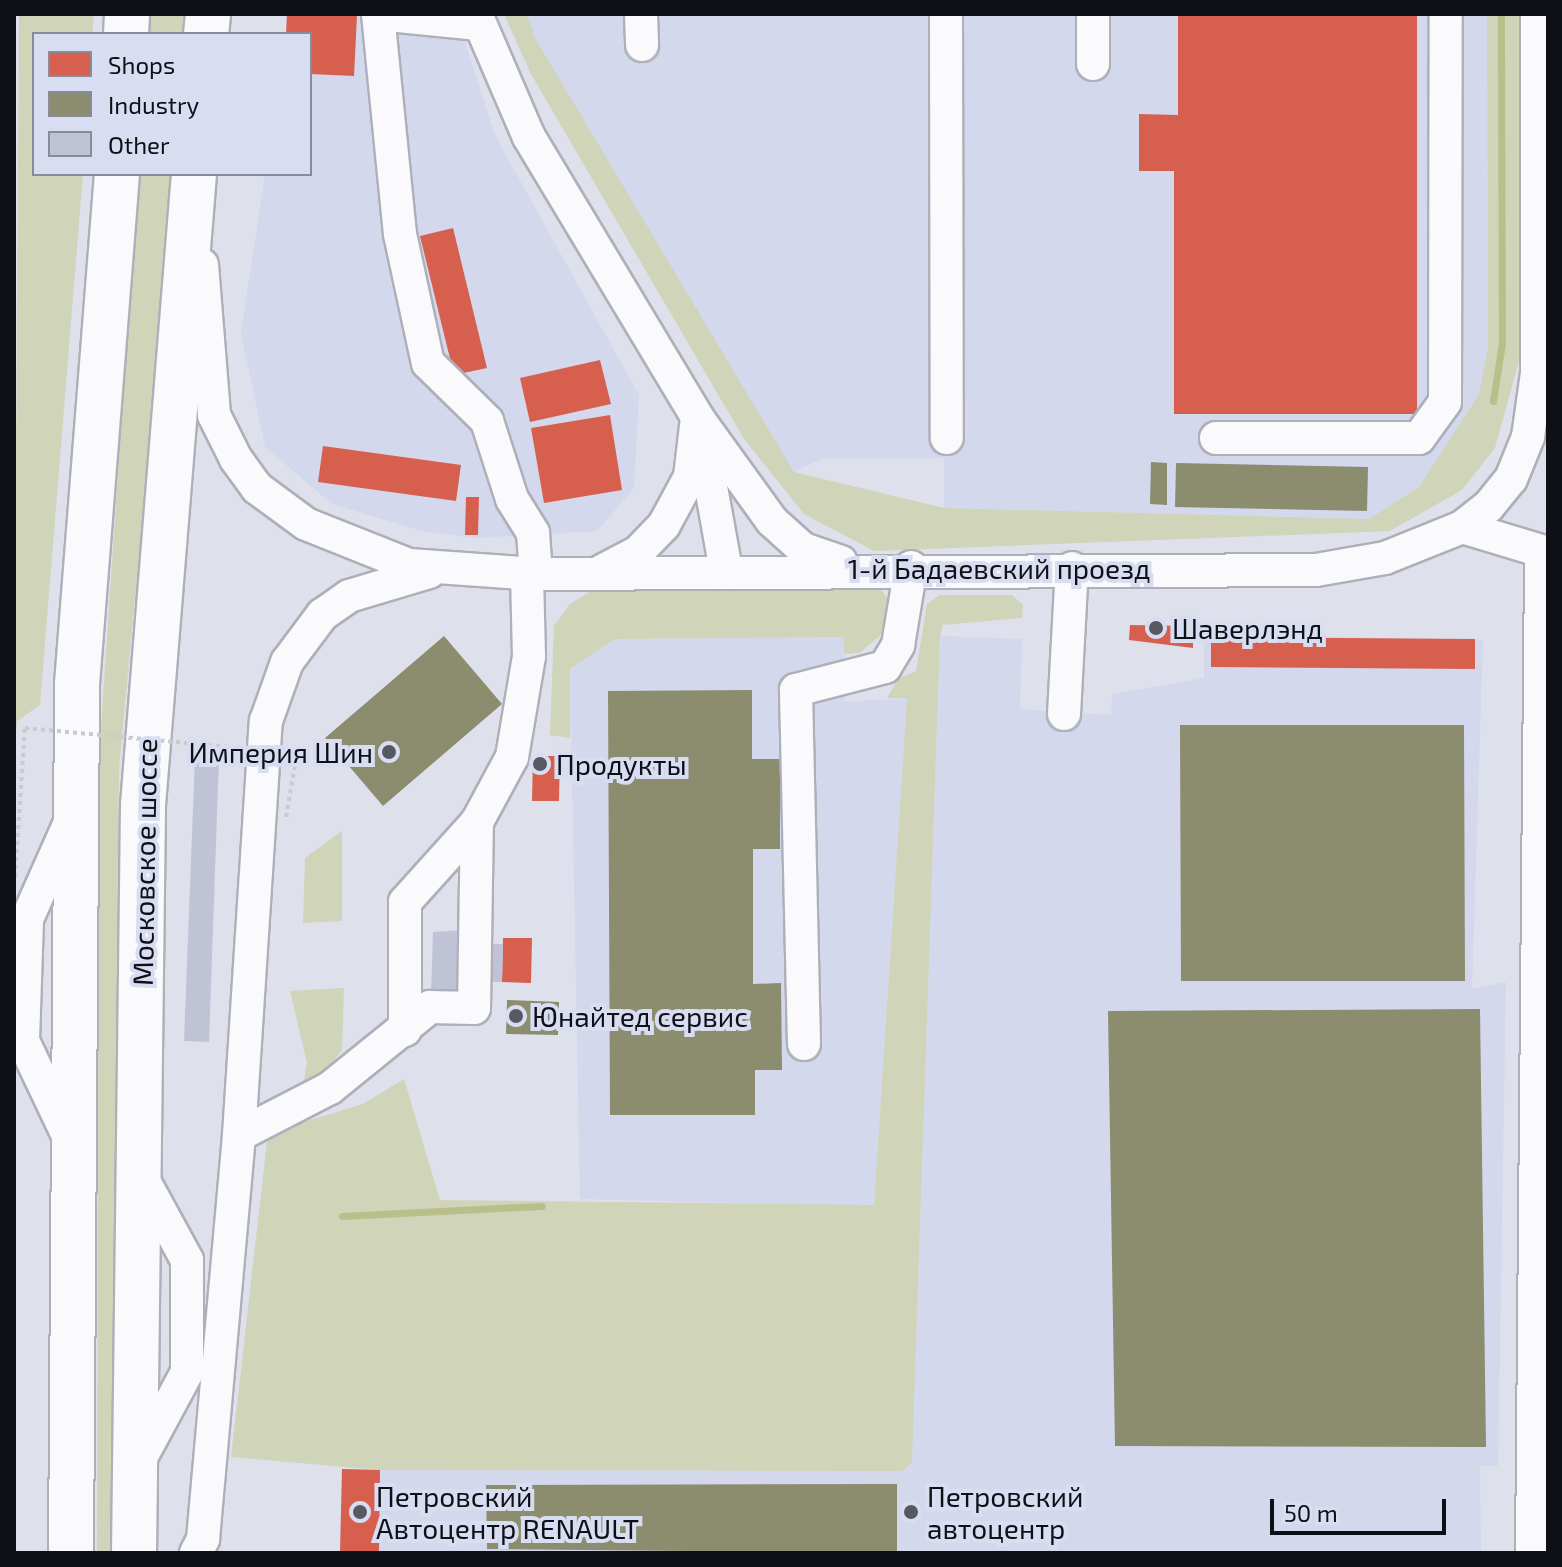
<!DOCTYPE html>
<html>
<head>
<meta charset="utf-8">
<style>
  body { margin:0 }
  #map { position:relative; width:1562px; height:1567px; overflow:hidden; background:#dee0ec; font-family:"Exo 2",sans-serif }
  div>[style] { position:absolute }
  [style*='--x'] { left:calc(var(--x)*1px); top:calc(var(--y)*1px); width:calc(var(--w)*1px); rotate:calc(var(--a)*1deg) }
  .built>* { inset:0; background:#d3d8ed }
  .green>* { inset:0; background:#d0d4b8 }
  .shops>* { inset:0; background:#d6604d }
  .industry>* { inset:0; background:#8c8c6e }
  .stream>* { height:7px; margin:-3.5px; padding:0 3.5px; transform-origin:3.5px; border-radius:3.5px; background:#b9be8b }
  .building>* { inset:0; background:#c0c3d6 }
  .path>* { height:4px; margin-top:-2px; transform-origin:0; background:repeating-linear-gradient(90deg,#cacbce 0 4px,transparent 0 8px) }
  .roads { filter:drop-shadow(2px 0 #aeb0b9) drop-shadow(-2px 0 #aeb0b9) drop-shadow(0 2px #aeb0b9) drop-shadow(0 -2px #aeb0b9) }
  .minor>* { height:32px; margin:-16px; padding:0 16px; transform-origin:16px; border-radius:16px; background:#fafafc }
  .highway>* { height:44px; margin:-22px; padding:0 22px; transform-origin:22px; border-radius:22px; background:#fafafc }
  .path-bridge>* { height:4px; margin-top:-2px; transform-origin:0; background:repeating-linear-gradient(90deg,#cacbce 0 4px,transparent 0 8px) }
  .dots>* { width:22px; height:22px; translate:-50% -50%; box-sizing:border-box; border:4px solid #d8ddf2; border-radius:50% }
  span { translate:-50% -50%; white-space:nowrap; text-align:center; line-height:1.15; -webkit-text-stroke:8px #d8ddf2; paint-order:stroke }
  .street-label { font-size:28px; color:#0e1016 }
  .poi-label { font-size:28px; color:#0e1016 }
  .left { translate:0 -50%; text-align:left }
  .right { translate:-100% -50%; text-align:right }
  .frame { position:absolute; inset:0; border:16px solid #0e1016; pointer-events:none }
  .legend { position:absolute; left:32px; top:32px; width:280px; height:144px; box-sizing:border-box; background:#d8ddf2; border:2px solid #878b9a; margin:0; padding:10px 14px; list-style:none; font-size:24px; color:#0e1016 }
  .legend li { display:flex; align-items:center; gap:16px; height:40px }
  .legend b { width:40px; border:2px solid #878b9a }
  .scale { position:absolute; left:1270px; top:1499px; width:176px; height:36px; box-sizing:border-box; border:4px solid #0e1016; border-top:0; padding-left:10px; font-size:24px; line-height:28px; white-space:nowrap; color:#0e1016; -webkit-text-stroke:6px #d8ddf2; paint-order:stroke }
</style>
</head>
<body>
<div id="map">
  <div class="built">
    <i style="clip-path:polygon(287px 14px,456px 14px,495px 135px,639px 395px,634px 488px,597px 531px,477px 538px,422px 531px,332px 504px,265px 447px,241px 333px,265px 174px,310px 174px,310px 34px,286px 34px)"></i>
    <i style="clip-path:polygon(527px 14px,1487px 14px,1488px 347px,1479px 394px,1419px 487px,1370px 519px,944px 508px,944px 458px,822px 459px,793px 472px,535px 40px)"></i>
    <i style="clip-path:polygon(1204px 634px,1483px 640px,1472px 989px,1506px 982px,1498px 1466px,1480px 1466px,1481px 1553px,340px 1553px,342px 1469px,902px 1471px,912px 1463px,940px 636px,1022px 639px,1020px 709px,1111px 715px,1112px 694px,1204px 678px)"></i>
    <i style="clip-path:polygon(845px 637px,844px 702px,907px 698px,874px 1206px,580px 1199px,570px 669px,615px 639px)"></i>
  </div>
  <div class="green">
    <i style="clip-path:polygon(19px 14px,94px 14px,92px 34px,34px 34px,34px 174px,83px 174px,40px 705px,17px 721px,14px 756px)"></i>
    <i style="clip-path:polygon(149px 14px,187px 14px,185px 34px,147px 34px)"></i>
    <i style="clip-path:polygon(504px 14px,527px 14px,536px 40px,794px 472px,944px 508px,1369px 519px,1419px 487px,1479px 394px,1488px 347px,1487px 14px,1519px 14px,1525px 339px,1495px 448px,1462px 490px,1390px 531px,874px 551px,804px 514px,744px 439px,531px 74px)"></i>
    <i style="clip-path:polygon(138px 174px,175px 174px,119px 768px,115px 1553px,97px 1553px,99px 758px)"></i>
    <i style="clip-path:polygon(598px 587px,880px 588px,893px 606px,880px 636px,859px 653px,844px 654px,844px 637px,615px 639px,570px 669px,570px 738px,550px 735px,554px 626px,570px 604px)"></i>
    <i style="clip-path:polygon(940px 595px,1012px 595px,1023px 605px,1022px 618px,943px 625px,940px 636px,912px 1463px,902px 1471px,380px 1470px,231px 1457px,268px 1133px,363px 1104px,404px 1079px,440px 1200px,874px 1205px,907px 698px,887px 698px,898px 679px,916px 671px,927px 604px)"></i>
    <i style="clip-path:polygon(342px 831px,342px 921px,303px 923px,305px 858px)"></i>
    <i style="clip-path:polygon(344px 988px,342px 1050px,320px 1078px,303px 1085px,307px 1063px,290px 991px)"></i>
  </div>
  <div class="shops">
    <i style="clip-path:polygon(287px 14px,357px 15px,354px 76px,310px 74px,310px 34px,286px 34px)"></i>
    <i style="clip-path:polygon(1178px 14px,1417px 14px,1417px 414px,1174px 414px,1174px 171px,1139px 171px,1139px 114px,1178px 115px)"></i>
    <i style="clip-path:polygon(453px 228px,487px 368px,454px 375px,420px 236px)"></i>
    <i style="clip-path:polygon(600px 360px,611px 404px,530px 422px,520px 378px)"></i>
    <i style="clip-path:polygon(610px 415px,622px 490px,544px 503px,531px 428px)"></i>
    <i style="clip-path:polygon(323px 446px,461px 465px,456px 501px,318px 482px)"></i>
    <i style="clip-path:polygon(466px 497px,479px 497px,478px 535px,465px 535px)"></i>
    <i style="clip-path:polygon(1130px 625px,1193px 626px,1193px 648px,1129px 640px)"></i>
    <i style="clip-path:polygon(1211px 637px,1475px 639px,1475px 669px,1211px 667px)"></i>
    <i style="clip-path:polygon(533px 756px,560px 756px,559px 801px,532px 801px)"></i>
    <i style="clip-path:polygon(503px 938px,532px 938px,531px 983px,502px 982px)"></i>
    <i style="clip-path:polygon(342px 1469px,380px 1470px,379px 1553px,340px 1553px)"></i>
  </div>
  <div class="industry">
    <i style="clip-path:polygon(1151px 462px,1167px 463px,1167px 505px,1150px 504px)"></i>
    <i style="clip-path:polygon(1176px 463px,1368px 467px,1367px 511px,1175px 507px)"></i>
    <i style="clip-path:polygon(444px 636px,502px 704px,383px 806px,325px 738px)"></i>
    <i style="clip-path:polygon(752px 690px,752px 759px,780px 759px,780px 849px,753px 849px,753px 984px,781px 983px,782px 1070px,755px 1070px,755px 1115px,610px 1115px,608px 691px)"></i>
    <i style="clip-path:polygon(1180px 725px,1464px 725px,1465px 981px,1181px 981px)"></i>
    <i style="clip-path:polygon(507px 1000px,559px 1002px,558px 1035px,506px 1034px)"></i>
    <i style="clip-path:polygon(1480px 1009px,1486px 1447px,1115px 1446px,1108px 1011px)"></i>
    <i style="clip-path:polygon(897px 1484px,897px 1553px,487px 1549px,486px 1485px)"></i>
  </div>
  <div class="stream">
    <i style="--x:1493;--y:401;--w:59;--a:-81.2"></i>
    <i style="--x:1502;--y:343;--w:329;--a:-90.2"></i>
    <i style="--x:342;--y:1216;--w:200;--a:-2.9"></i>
  </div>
  <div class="building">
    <i style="clip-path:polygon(195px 757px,219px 758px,209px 1042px,184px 1041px)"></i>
    <i style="clip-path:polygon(464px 930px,463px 943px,503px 944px,502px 982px,463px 981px,462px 996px,431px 996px,433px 932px)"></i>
  </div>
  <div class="path">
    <i style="--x:286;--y:817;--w:65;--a:-80.2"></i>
    <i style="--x:15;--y:877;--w:149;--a:-86.2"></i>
  </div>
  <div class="roads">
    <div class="minor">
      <i style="--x:378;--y:14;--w:221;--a:84.3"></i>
      <i style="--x:400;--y:234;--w:132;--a:77.8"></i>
      <i style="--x:428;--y:363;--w:83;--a:44.5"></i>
      <i style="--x:487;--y:421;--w:82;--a:72.2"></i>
      <i style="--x:512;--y:499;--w:40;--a:58"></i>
      <i style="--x:533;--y:533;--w:41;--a:85.8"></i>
      <i style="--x:378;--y:14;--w:101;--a:5.7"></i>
      <i style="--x:476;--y:14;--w:134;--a:66.7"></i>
      <i style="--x:529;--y:137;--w:327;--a:59"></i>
      <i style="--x:697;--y:417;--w:128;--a:54.2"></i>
      <i style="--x:772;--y:521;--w:42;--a:42.1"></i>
      <i style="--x:803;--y:549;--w:40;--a:18.9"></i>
      <i style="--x:641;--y:14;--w:31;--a:88"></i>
      <i style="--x:946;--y:14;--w:424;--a:89.9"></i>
      <i style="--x:1093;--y:64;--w:50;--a:-90"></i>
      <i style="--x:202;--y:265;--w:150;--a:85.4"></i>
      <i style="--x:214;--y:415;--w:49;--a:63.4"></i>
      <i style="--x:236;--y:459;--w:36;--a:54"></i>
      <i style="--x:257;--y:488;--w:61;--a:36.3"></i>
      <i style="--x:306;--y:524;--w:111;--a:21.7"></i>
      <i style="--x:409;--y:565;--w:127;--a:4.1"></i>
      <i style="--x:536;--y:574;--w:780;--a:-0.29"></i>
      <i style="--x:1316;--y:570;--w:70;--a:-9.9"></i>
      <i style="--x:1385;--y:558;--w:83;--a:-21.9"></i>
      <i style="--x:1462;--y:527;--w:33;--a:-38"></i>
      <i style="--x:1488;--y:507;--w:36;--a:-51"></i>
      <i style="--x:1511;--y:479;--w:45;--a:-68"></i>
      <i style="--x:1528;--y:437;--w:65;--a:-82"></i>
      <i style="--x:1537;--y:373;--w:359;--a:-90"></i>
      <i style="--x:702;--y:437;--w:136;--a:79.8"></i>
      <i style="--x:1216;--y:438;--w:203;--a:0"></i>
      <i style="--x:1419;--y:438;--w:44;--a:-54.2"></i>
      <i style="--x:1445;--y:402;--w:388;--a:-89.9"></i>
      <i style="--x:1462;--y:527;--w:90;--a:16.8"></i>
      <i style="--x:602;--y:571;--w:41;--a:-27.8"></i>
      <i style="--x:638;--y:552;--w:37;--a:-46"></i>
      <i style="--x:664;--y:525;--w:55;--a:-61.6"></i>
      <i style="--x:690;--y:477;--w:60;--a:-83.3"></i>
      <i style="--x:1064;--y:714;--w:146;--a:-86.9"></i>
      <i style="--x:405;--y:1030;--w:128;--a:-90"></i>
      <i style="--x:405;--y:902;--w:108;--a:-48"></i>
      <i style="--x:477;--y:822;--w:74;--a:-61.7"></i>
      <i style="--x:512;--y:757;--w:102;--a:-80.4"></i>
      <i style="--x:529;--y:656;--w:83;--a:-91.4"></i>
      <i style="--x:804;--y:1044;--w:354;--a:-91.3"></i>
      <i style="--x:796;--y:690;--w:92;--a:-14.5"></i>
      <i style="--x:885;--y:667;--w:26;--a:-59"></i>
      <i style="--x:898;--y:645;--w:79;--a:-80.5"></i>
      <i style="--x:239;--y:1135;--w:102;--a:-27.3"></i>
      <i style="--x:330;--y:1088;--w:129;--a:-39"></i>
      <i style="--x:430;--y:1007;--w:44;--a:1.3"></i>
      <i style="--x:474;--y:1008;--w:186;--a:-89.1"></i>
      <i style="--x:71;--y:1142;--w:112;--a:-115.4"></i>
      <i style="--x:23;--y:1041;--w:122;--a:-88.1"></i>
      <i style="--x:27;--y:919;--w:108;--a:-66"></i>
      <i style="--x:137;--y:1465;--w:106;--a:-61.7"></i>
      <i style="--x:187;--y:1372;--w:112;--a:-90"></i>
      <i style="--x:187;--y:1260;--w:100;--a:-118.6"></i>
      <i style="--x:196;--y:1553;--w:16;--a:-63"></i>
      <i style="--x:203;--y:1539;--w:406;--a:-84.9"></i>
      <i style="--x:239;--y:1135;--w:415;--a:-86.3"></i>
      <i style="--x:266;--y:721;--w:63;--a:-70.4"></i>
      <i style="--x:287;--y:662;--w:59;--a:-53.3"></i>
      <i style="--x:322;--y:615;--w:33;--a:-35"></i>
      <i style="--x:349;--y:596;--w:84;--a:-16.7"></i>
      <i style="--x:1532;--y:1553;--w:1000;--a:-89.48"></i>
    </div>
    <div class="highway">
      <i style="--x:126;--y:34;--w:20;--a:-87"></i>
      <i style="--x:206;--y:34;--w:20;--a:-84"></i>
      <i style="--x:71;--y:1553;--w:869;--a:-89.6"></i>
      <i style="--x:77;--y:684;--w:512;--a:-85.52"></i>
      <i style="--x:134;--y:1553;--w:748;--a:-89.31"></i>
      <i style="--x:143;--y:805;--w:633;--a:-85.38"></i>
    </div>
  </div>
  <div class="path-bridge">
    <i style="--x:25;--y:728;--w:273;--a:5.3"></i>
  </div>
  <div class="dots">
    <i style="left:1156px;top:628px;background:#575961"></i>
    <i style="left:389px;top:752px;background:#575961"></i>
    <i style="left:540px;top:764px;background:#575961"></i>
    <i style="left:516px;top:1016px;background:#575961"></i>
    <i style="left:360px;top:1512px;background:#575961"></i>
    <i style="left:911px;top:1512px;background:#575961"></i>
  </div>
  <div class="street-label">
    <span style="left:999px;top:568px">1-й Бадаевский проезд</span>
    <span style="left:144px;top:862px;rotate:-89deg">Московское шоссе</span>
  </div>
  <div class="poi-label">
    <span class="left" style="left:1172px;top:628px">Шаверлэнд</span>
    <span class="right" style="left:373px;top:752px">Империя Шин</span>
    <span class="left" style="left:556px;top:764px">Продукты</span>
    <span class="left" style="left:532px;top:1016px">Юнайтед сервис</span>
    <span class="left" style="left:376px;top:1512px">Петровский<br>Автоцентр RENAULT</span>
    <span class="left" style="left:927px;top:1512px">Петровский<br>автоцентр</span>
  </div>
  <div class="frame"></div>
  <ul class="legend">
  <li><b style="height:22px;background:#d6604d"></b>Shops</li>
  <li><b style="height:22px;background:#8c8c6e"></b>Industry</li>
  <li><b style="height:22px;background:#c0c3d6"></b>Other</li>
  </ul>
  <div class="scale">50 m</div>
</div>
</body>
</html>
